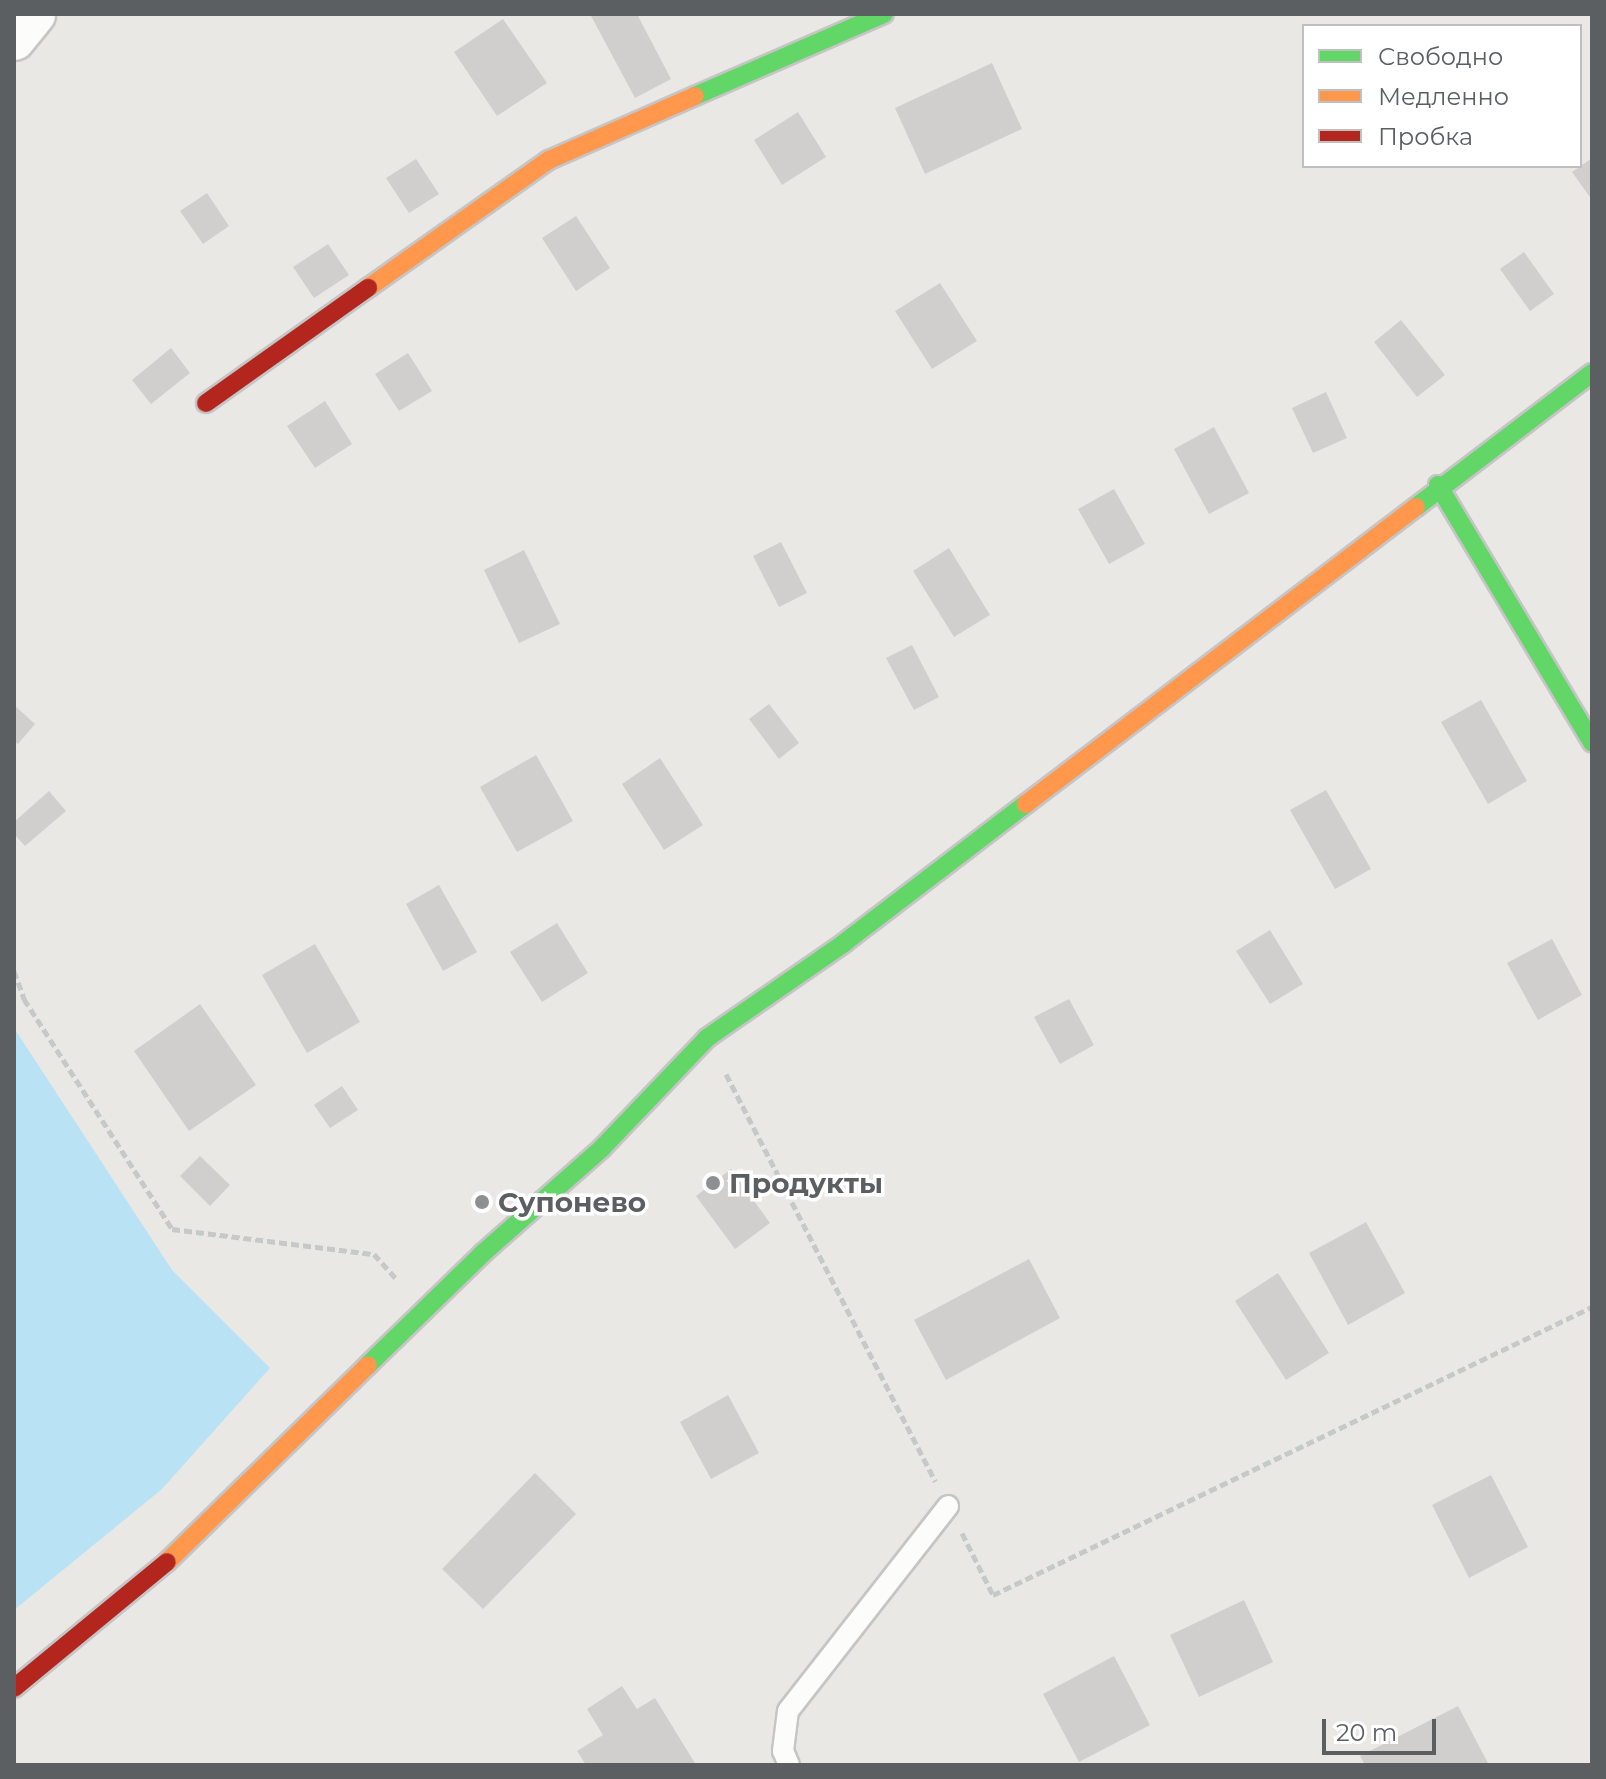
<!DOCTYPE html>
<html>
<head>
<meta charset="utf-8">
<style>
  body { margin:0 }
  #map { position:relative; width:1606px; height:1779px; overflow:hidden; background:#eae8e5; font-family:Montserrat,sans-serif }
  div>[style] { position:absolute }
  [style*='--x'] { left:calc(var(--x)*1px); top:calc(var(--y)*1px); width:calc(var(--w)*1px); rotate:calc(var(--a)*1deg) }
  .water>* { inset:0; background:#b9e2f4 }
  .building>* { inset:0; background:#d1cfce }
  .path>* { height:5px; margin-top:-2.5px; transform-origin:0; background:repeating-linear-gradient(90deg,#c5c9c7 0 8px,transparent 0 12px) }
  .roads { filter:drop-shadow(2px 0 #c6c5c6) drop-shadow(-2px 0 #c6c5c6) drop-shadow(0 2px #c6c5c6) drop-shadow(0 -2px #c6c5c6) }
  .lane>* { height:20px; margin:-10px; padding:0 10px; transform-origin:10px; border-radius:10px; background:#fcfcfb }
  .street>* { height:42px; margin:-21px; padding:0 21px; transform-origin:21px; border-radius:21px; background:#fcfcfb }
  .fast>* { height:18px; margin:-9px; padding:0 9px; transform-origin:9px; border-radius:9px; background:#63d668 }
  .slow>* { height:18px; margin:-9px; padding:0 9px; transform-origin:9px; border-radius:9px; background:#ff974d }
  .jam>* { height:18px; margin:-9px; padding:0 9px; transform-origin:9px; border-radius:9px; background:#b3261e }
  .dots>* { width:22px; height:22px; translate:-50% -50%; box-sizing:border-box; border:4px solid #fff; border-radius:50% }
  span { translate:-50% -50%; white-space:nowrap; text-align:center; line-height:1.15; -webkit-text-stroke:7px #fff; paint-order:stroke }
  .poi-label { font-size:28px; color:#5b5f62; font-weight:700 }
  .left { translate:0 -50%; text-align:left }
  .frame { position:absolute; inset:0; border:16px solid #5b5f62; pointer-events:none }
  .legend { position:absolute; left:1302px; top:24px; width:280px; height:144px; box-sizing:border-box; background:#fff; border:2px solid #bdbfc0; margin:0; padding:10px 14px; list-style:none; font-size:24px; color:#5b5f62 }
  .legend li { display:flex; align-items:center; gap:16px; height:40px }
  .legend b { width:40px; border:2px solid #bdbfc0 }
  .scale { position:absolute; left:1322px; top:1719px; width:114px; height:36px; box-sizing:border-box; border:4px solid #5b5f62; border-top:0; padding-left:10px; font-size:24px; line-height:28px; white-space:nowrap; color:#5b5f62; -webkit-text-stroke:6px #fff; paint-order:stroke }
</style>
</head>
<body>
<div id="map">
  <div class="water">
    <i style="clip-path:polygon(14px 1028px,172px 1270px,270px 1368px,162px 1489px,14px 1610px)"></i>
  </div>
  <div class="building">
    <i style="clip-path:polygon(590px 14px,637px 14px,671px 79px,635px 98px)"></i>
    <i style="clip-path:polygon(503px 19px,547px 83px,497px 116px,454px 52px)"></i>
    <i style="clip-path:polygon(992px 63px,1022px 129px,925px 174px,895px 108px)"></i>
    <i style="clip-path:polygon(798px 112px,826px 157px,782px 185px,754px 140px)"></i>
    <i style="clip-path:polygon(1592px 158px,1592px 200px,1572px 172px)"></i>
    <i style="clip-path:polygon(416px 159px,439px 194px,409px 213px,386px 178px)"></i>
    <i style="clip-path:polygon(207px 193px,229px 226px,203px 244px,180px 211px)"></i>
    <i style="clip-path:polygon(576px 216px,610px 268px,576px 291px,542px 238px)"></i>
    <i style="clip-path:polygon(328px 244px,349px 275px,314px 298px,293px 267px)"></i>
    <i style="clip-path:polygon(1524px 252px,1554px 294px,1530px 311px,1500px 269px)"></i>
    <i style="clip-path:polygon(940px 283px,977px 341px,932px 369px,895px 311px)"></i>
    <i style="clip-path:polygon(1401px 320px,1445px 375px,1417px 397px,1374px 342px)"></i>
    <i style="clip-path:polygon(171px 348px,190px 373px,151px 404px,132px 380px)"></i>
    <i style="clip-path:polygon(408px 353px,432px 391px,399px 411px,375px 374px)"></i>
    <i style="clip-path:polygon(1326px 392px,1347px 438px,1313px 453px,1292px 408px)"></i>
    <i style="clip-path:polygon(325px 401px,352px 444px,315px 468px,287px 426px)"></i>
    <i style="clip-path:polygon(1214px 427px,1249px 493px,1209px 514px,1174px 449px)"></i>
    <i style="clip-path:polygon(1114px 489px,1145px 544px,1109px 564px,1078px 509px)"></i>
    <i style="clip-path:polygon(781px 542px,807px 593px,779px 607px,753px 556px)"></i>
    <i style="clip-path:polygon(949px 548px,990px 615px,954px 637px,913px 571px)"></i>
    <i style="clip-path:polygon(524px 550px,560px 624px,519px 643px,484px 570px)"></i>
    <i style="clip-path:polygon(912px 645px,939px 697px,914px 710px,886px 658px)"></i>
    <i style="clip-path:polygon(1481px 700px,1527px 781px,1488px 804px,1441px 722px)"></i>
    <i style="clip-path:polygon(769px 704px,799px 743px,779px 759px,749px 719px)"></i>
    <i style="clip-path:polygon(14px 705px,35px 724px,18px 744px,14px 741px)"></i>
    <i style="clip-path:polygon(536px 755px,573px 821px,517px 852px,480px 787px)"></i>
    <i style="clip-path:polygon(660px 758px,703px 825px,664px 850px,622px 784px)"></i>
    <i style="clip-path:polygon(1326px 790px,1371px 869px,1335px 889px,1290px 810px)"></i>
    <i style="clip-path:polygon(49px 791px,66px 811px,25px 846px,14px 834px,14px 822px)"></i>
    <i style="clip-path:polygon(439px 885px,477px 952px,443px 971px,406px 904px)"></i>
    <i style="clip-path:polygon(557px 923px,588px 973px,542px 1002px,510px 952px)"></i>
    <i style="clip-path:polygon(1270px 930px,1303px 984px,1270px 1004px,1236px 951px)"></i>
    <i style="clip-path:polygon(1552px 939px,1582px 995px,1538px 1020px,1507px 963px)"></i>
    <i style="clip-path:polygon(315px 944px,360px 1022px,307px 1053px,262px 975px)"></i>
    <i style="clip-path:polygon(1069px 999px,1094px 1045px,1060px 1064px,1034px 1017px)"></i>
    <i style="clip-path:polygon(200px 1004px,256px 1085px,189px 1131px,134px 1051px)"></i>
    <i style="clip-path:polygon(342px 1086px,358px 1110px,330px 1128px,314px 1105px)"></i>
    <i style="clip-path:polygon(200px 1156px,230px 1185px,210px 1206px,180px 1176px)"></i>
    <i style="clip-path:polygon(731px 1169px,770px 1223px,735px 1249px,696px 1196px)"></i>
    <i style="clip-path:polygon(1366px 1222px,1405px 1293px,1348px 1325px,1309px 1253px)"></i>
    <i style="clip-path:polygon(1029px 1259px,1060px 1318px,946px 1380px,914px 1320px)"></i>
    <i style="clip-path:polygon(1278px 1273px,1329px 1353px,1286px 1380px,1235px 1301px)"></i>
    <i style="clip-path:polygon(728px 1395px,759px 1453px,711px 1479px,680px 1422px)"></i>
    <i style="clip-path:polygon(535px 1473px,576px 1514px,483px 1609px,442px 1569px)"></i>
    <i style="clip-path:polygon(1491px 1475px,1528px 1547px,1469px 1578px,1432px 1505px)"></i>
    <i style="clip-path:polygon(1244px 1600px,1273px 1662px,1199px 1697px,1170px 1635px)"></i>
    <i style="clip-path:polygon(1114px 1656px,1150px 1725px,1079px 1762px,1043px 1694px)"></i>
    <i style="clip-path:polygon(622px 1686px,637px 1709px,655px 1698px,696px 1765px,586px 1765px,577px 1751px,603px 1735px,587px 1709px)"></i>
    <i style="clip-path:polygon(1458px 1706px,1489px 1765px,1365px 1765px,1360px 1756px)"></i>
  </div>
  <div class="path">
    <i style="--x:14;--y:971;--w:30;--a:70"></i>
    <i style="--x:24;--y:999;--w:274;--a:57.2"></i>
    <i style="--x:172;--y:1229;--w:204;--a:7.1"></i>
    <i style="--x:374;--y:1254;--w:36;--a:48"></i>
    <i style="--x:726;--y:1074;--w:458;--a:62.8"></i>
    <i style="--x:962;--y:1533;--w:69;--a:63.4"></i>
    <i style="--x:993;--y:1595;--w:665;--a:-25.68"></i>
  </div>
  <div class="roads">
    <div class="lane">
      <i style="--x:789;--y:1765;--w:15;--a:-113"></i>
      <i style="--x:783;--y:1751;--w:40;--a:-82.9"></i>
      <i style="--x:788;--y:1711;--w:260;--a:-52"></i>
    </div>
    <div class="street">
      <i style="--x:14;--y:39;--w:32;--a:-51"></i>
    </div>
    <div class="fast">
      <i style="--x:695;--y:96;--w:206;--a:-23.5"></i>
      <i style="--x:1438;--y:485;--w:300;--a:59.1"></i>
      <i style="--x:1416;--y:507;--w:221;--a:-37.3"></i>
      <i style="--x:368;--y:1365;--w:161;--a:-44.2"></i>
      <i style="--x:483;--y:1253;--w:159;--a:-41.4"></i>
      <i style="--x:602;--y:1148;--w:152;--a:-46.3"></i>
      <i style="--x:707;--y:1038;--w:167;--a:-34.7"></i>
      <i style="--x:844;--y:943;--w:229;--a:-37.4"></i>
    </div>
    <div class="slow">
      <i style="--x:368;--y:288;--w:222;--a:-35.3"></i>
      <i style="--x:549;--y:160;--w:159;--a:-23.7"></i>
      <i style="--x:1026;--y:804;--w:490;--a:-37.3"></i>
      <i style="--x:167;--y:1562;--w:281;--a:-44.4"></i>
    </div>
    <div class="jam">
      <i style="--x:206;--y:403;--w:199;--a:-35.4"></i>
      <i style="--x:14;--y:1688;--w:198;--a:-39.5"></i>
    </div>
  </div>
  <div class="dots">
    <i style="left:713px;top:1183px;background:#8d8f90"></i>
    <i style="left:482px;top:1202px;background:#8d8f90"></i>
  </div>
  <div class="poi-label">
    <span class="left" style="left:729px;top:1183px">Продукты</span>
    <span class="left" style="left:498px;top:1202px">Супонево</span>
  </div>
  <div class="frame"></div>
  <ul class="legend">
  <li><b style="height:10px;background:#63d668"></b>Свободно</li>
  <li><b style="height:10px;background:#ff974d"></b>Медленно</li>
  <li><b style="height:10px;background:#b3261e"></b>Пробка</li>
  </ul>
  <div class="scale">20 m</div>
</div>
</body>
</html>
